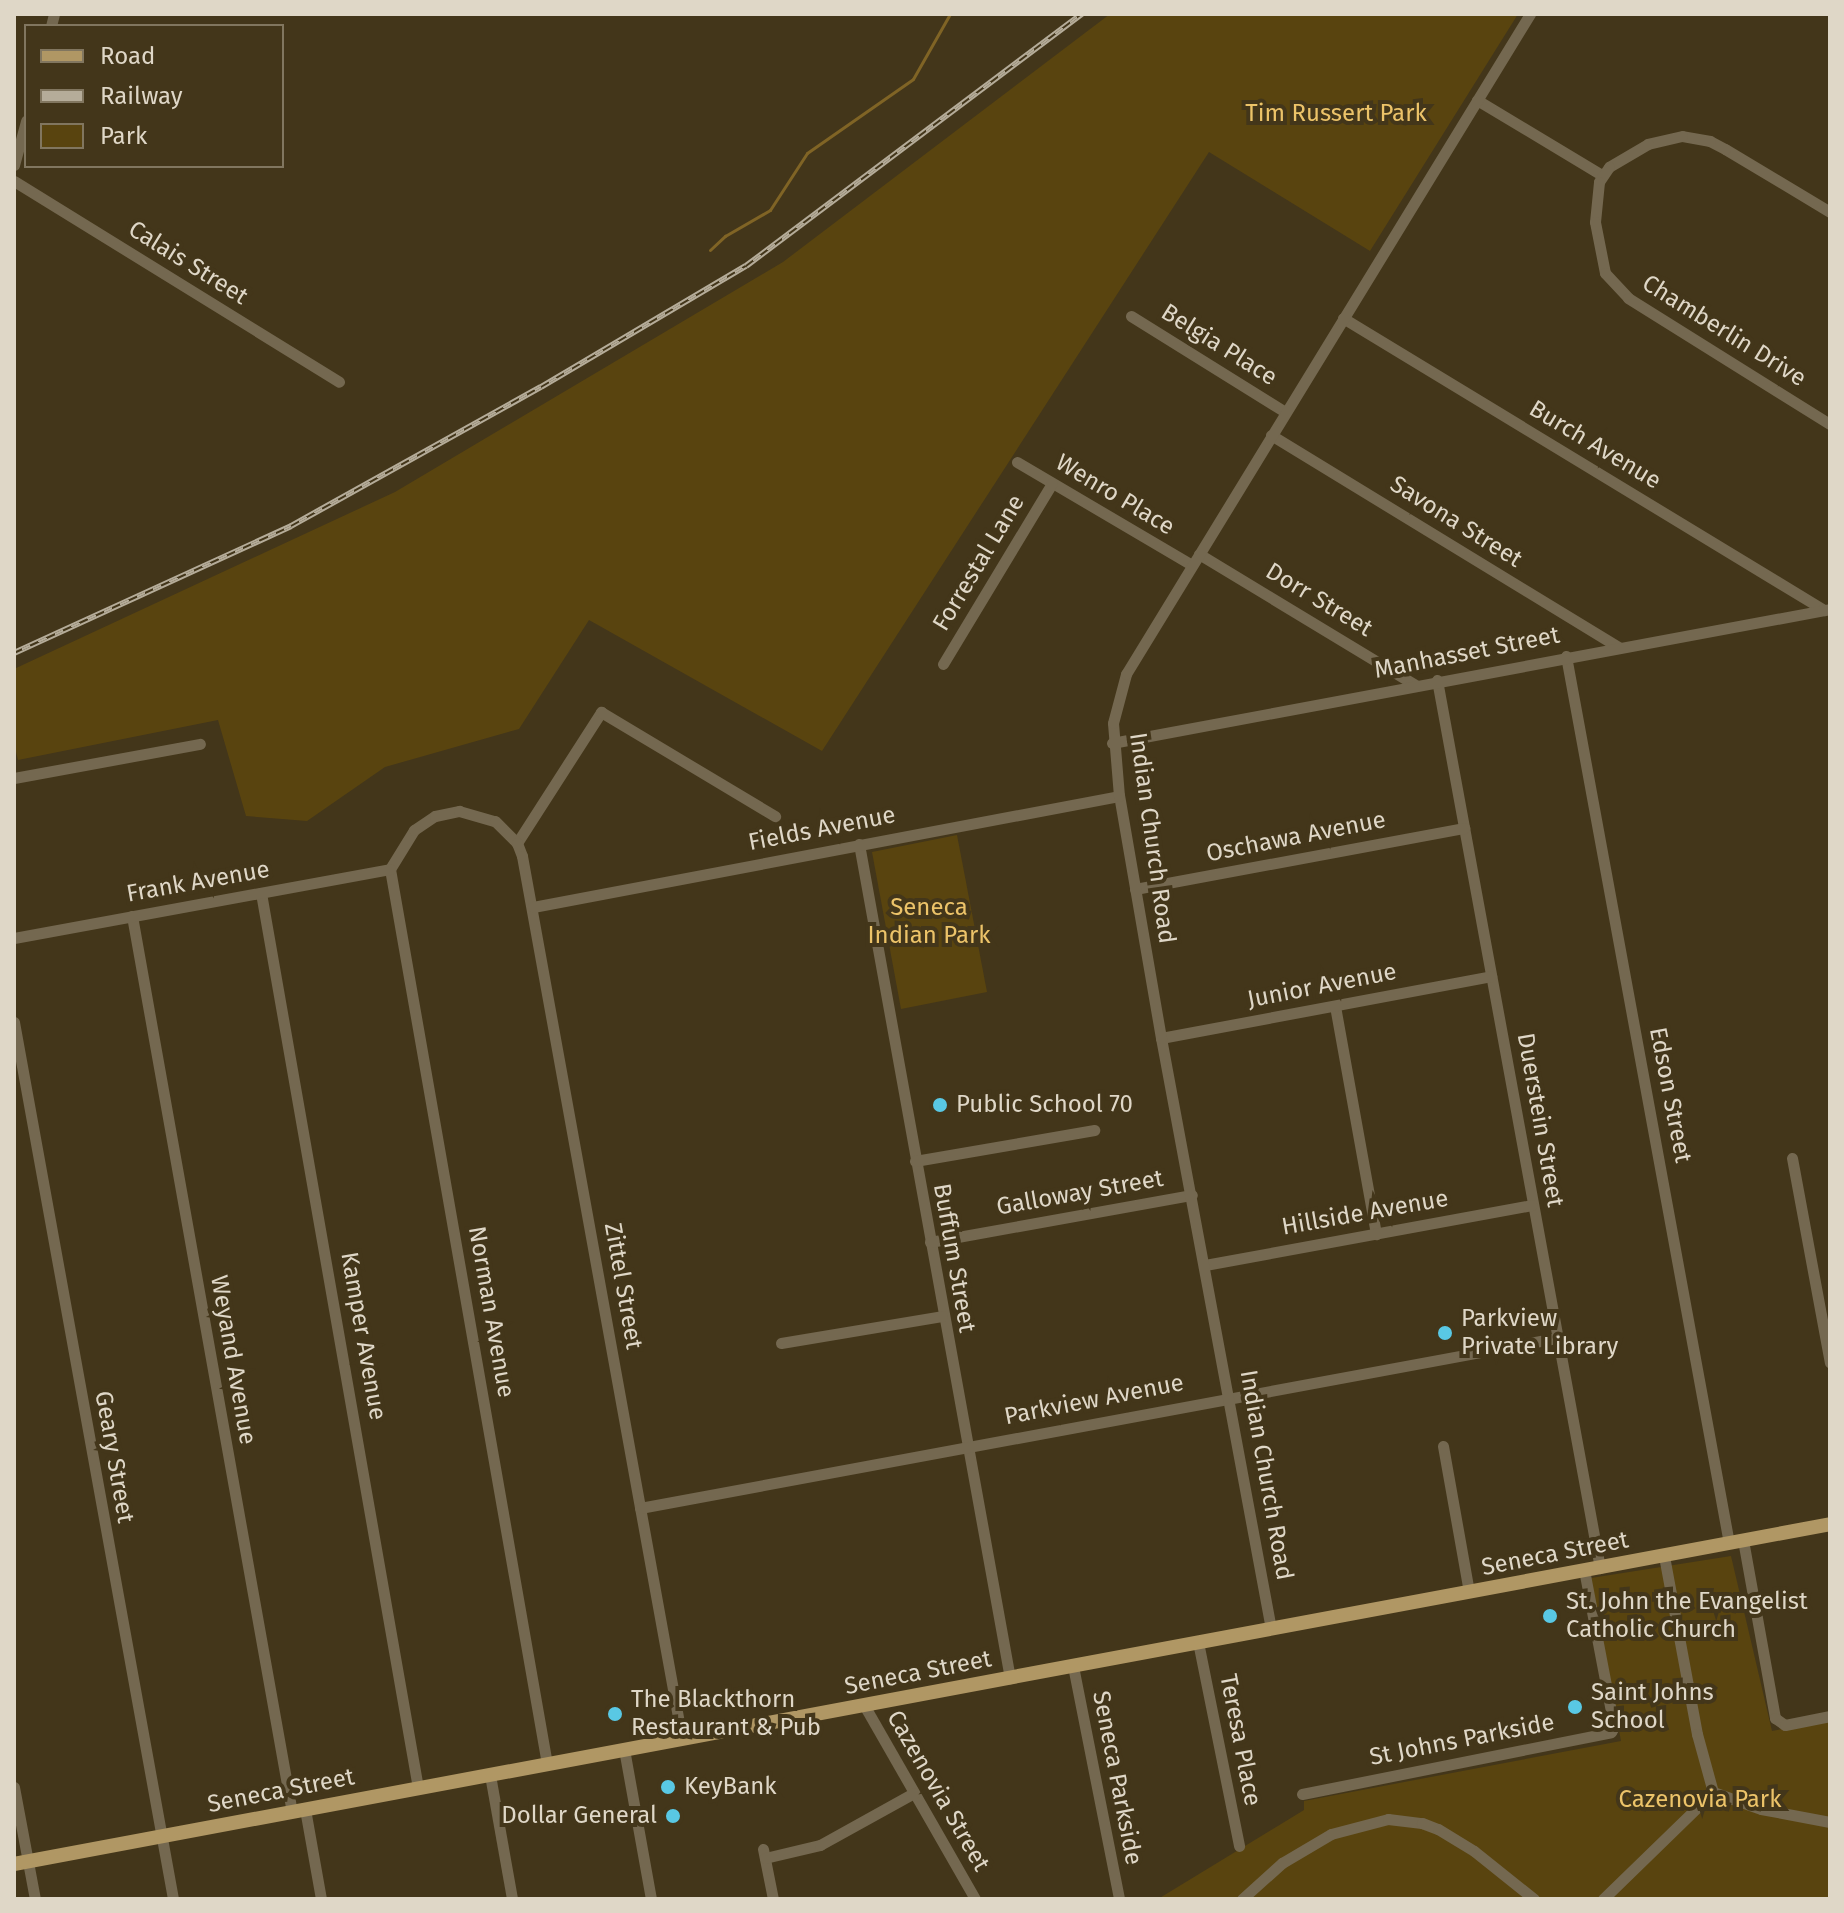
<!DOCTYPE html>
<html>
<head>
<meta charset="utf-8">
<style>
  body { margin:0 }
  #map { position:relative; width:1844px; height:1913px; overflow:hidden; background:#43361a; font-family:"Fira Sans",sans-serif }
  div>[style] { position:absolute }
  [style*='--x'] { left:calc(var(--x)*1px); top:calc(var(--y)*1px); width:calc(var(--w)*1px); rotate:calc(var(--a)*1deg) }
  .green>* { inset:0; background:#59440f }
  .stream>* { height:3px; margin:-1.5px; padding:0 1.5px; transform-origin:1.5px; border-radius:1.5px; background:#806425 }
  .minor>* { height:11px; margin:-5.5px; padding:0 5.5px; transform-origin:5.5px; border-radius:5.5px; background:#746850 }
  .major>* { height:14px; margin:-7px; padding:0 7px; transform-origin:7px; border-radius:7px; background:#b09764 }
  .rail>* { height:6px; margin-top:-3px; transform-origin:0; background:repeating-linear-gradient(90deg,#43361a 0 9px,#b5ac99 0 18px); box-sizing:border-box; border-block:2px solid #b5ac99 }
  .dots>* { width:22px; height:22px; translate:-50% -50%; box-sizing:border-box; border:4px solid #43361a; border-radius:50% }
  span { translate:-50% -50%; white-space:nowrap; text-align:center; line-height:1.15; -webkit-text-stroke:8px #43361a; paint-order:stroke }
  .park-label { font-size:24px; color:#ecc369 }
  .street-label { font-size:24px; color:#dfd7c7 }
  .poi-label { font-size:24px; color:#dfd7c7 }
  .left { translate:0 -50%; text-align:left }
  .right { translate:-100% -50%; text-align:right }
  .frame { position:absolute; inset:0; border:16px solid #dfd7c7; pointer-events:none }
  .legend { position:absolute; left:24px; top:24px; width:260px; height:144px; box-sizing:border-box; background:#43361a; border:2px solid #81765f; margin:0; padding:10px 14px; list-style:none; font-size:24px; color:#dfd7c7 }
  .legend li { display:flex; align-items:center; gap:16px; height:40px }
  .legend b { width:40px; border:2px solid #81765f }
</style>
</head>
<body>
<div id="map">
  <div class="green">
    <i style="clip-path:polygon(1110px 14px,1518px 14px,1370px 251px,1209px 152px,822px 751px,589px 620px,519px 729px,385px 767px,307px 821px,246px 816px,218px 720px,18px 760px,14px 744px,14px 669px,395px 492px,783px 262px)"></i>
    <i style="clip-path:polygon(957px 835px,987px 992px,901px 1009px,872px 852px)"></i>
    <i style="clip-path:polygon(1731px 1556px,1772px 1731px,1830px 1720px,1830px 1899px,1158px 1899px,1304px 1810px,1304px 1801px,1621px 1741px,1591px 1578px)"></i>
  </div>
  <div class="stream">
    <i style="--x:710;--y:250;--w:21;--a:-43"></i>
    <i style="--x:725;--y:236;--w:52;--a:-30"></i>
    <i style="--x:770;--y:210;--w:68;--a:-57"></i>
    <i style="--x:807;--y:153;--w:129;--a:-34.9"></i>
    <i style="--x:913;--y:79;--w:75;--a:-60.4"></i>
  </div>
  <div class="minor">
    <i style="--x:51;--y:26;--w:12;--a:-76"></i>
    <i style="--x:1477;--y:100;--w:146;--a:31"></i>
    <i style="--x:14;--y:165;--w:46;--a:-74.7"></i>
    <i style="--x:14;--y:181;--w:382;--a:31.7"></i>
    <i style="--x:1830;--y:212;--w:122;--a:-149"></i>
    <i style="--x:1725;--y:149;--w:17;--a:-152"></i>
    <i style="--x:1710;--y:141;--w:28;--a:-170"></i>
    <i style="--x:1682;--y:136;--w:35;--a:167"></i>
    <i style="--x:1648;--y:144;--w:45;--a:149.5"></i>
    <i style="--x:1609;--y:167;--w:18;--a:124"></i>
    <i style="--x:1599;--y:182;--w:40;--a:95.7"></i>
    <i style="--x:1595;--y:222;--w:52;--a:78.9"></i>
    <i style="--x:1605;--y:273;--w:34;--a:47"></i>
    <i style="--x:1628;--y:298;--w:238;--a:32"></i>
    <i style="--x:1131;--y:316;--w:181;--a:31.9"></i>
    <i style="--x:1343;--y:318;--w:563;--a:31.26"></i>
    <i style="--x:1271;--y:435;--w:407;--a:31.4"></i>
    <i style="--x:1017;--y:462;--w:203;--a:30.5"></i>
    <i style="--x:1199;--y:554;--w:253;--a:31.2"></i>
    <i style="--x:1566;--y:656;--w:902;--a:79.59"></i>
    <i style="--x:943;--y:664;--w:211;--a:-58.9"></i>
    <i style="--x:1437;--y:680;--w:903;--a:79.6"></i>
    <i style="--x:1112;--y:743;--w:730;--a:-10.57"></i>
    <i style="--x:14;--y:778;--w:189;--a:-10.4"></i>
    <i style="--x:517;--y:843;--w:156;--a:-57.3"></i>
    <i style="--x:601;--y:712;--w:203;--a:30.9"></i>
    <i style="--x:859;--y:844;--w:848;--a:79.74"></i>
    <i style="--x:390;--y:869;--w:46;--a:-58.4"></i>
    <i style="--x:414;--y:830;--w:25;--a:-34"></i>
    <i style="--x:435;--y:816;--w:25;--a:-12"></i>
    <i style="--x:459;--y:811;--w:37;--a:16"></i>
    <i style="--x:495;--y:821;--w:31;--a:45"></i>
    <i style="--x:517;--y:843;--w:14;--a:69"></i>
    <i style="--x:522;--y:856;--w:897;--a:79.73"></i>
    <i style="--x:390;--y:869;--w:909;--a:80.05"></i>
    <i style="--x:1135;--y:889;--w:335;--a:-10.5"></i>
    <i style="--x:261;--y:893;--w:909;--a:80.05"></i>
    <i style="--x:533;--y:907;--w:596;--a:-10.73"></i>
    <i style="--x:132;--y:916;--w:910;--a:79.88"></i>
    <i style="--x:14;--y:938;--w:382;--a:-10.4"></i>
    <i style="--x:1335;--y:1006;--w:232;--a:79.8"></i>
    <i style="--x:14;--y:1022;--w:891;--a:79.72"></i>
    <i style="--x:1161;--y:1038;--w:336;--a:-10.6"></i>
    <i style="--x:1792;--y:1158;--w:208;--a:79.5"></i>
    <i style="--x:915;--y:1161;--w:182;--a:-9.8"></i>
    <i style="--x:930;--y:1242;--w:266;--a:-10.2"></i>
    <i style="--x:1205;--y:1265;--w:332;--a:-10.4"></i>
    <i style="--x:781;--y:1343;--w:163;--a:-9.5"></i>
    <i style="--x:1443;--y:1446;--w:148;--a:79.9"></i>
    <i style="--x:640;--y:1508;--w:932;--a:-10.51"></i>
    <i style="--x:1743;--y:1540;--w:181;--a:79.8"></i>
    <i style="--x:1775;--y:1718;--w:12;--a:35"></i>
    <i style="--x:1785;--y:1725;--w:46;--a:-11.3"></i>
    <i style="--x:1664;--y:1556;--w:181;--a:79.5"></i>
    <i style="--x:1697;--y:1734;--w:60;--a:74.6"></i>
    <i style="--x:1271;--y:1629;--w:601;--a:-100.54"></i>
    <i style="--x:1161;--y:1038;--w:246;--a:-99.8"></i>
    <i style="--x:1119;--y:796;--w:73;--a:-94.7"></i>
    <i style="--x:1113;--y:723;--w:51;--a:-75.1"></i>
    <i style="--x:1126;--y:674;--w:774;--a:-58.53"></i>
    <i style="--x:1198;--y:1642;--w:208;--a:78.6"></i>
    <i style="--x:1073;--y:1666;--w:237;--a:78.8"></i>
    <i style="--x:864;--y:1705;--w:224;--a:60.2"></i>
    <i style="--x:624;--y:1749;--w:152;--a:79.8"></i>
    <i style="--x:490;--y:1775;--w:126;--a:79.9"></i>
    <i style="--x:14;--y:1787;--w:114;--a:79.4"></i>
    <i style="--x:1713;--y:1792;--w:51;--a:19.5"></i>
    <i style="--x:1761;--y:1809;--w:70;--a:10.7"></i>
    <i style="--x:1302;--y:1794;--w:315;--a:-11.3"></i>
    <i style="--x:1611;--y:1732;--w:6;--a:-59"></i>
    <i style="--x:1614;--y:1727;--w:160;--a:-100.8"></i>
    <i style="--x:305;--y:1809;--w:91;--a:79.9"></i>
    <i style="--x:763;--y:1849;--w:51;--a:78.7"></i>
    <i style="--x:765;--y:1858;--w:57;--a:-13.3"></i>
    <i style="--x:820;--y:1845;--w:107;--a:-29"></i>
    <i style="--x:1242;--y:1899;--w:54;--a:-42"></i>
    <i style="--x:1282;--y:1863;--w:57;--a:-30.6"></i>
    <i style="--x:1331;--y:1834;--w:59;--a:-14.7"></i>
    <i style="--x:1388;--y:1819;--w:34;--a:7"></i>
    <i style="--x:1422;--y:1823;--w:17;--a:21"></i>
    <i style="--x:1438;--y:1829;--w:42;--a:31.4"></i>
    <i style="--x:1474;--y:1851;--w:77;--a:38.7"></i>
    <i style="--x:1603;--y:1899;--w:153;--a:-44.2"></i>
  </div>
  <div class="major">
    <i style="--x:14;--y:1864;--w:1848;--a:-10.6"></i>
  </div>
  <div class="rail">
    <i style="--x:14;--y:653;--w:305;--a:-24.6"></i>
    <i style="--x:291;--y:526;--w:286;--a:-29.1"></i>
    <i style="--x:541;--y:387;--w:238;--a:-30.6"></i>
    <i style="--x:746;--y:266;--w:420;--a:-36.9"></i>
  </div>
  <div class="dots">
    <i style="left:940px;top:1105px;background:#59c8e4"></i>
    <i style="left:1445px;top:1333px;background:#59c8e4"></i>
    <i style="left:1550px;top:1616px;background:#59c8e4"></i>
    <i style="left:1575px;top:1707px;background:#59c8e4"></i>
    <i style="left:615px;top:1714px;background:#59c8e4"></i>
    <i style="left:668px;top:1787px;background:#59c8e4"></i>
    <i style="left:673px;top:1816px;background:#59c8e4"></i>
  </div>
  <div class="park-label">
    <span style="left:1336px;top:114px">Tim Russert Park</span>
    <span style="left:929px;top:922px">Seneca<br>Indian Park</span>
    <span style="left:1700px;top:1800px">Cazenovia Park</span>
  </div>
  <div class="street-label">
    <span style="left:188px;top:263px;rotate:32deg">Calais Street</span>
    <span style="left:1724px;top:331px;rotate:32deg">Chamberlin Drive</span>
    <span style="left:1219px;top:345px;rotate:32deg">Belgia Place</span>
    <span style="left:1595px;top:445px;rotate:31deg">Burch Avenue</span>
    <span style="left:1115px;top:495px;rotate:31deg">Wenro Place</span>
    <span style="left:1456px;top:522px;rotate:32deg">Savona Street</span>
    <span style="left:979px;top:563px;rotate:-59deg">Forrestal Lane</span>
    <span style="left:1319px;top:600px;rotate:31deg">Dorr Street</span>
    <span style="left:1467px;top:653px;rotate:-11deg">Manhasset Street</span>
    <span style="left:822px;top:829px;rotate:-11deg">Fields Avenue</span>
    <span style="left:1296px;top:837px;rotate:-11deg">Oschawa Avenue</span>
    <span style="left:1152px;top:838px;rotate:82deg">Indian Church Road</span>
    <span style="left:198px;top:882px;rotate:-10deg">Frank Avenue</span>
    <span style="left:1322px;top:986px;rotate:-11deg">Junior Avenue</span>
    <span style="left:1670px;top:1095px;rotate:79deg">Edson Street</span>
    <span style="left:1540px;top:1120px;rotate:80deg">Duerstein Street</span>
    <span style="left:1080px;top:1193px;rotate:-10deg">Galloway Street</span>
    <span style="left:1365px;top:1213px;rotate:-10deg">Hillside Avenue</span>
    <span style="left:954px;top:1258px;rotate:80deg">Buffum Street</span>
    <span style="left:623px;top:1286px;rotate:80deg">Zittel Street</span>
    <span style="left:491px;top:1312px;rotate:80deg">Norman Avenue</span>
    <span style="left:363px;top:1336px;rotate:80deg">Kamper Avenue</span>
    <span style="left:233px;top:1360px;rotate:80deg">Weyand Avenue</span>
    <span style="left:1094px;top:1400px;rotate:-11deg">Parkview Avenue</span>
    <span style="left:114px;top:1457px;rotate:80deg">Geary Street</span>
    <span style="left:1266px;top:1475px;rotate:80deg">Indian Church Road</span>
    <span style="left:1555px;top:1554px;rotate:-11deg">Seneca Street</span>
    <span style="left:918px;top:1673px;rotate:-11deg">Seneca Street</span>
    <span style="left:1240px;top:1740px;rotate:79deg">Teresa Place</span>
    <span style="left:1462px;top:1740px;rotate:-11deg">St Johns Parkside</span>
    <span style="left:1117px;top:1778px;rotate:79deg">Seneca Parkside</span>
    <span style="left:281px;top:1791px;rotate:-11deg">Seneca Street</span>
    <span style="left:938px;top:1791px;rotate:60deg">Cazenovia Street</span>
  </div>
  <div class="poi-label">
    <span class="left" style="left:956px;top:1105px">Public School 70</span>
    <span class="left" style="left:1461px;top:1333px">Parkview<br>Private Library</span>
    <span class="left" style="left:1566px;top:1616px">St. John the Evangelist<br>Catholic Church</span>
    <span class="left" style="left:1591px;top:1707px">Saint Johns<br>School</span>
    <span class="left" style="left:631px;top:1714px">The Blackthorn<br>Restaurant &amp; Pub</span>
    <span class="left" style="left:684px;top:1787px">KeyBank</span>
    <span class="right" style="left:657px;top:1816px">Dollar General</span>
  </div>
  <div class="frame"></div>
  <ul class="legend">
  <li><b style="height:10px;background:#b09764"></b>Road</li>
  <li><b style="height:10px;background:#b5ac99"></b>Railway</li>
  <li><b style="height:22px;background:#59440f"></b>Park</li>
  </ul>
</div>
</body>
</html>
